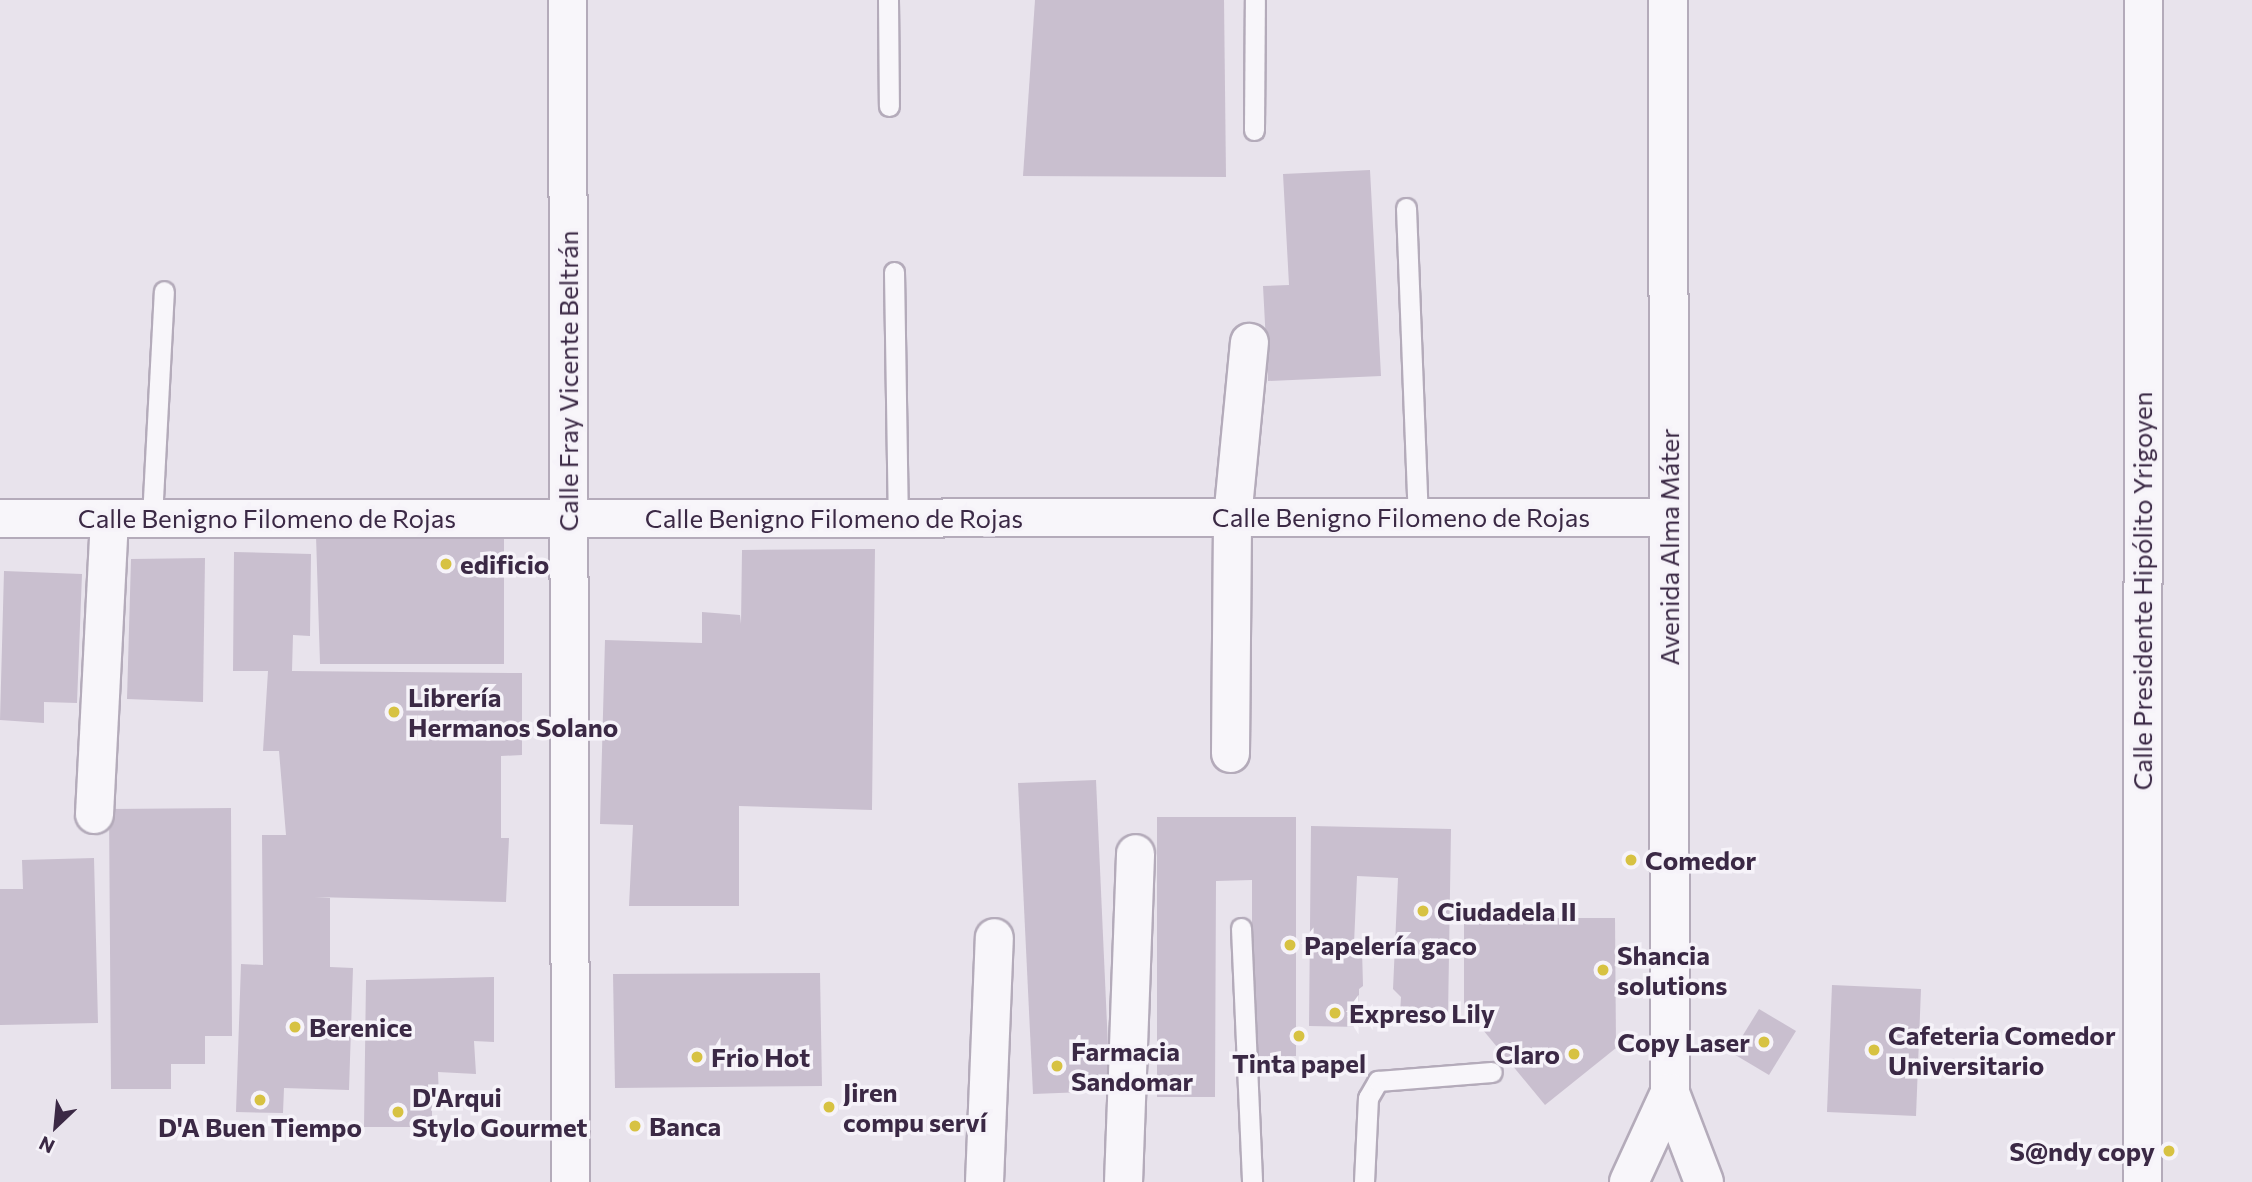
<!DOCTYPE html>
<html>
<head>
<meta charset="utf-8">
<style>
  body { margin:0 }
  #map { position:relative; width:2252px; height:1182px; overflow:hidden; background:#e8e3ec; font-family:Commissioner,sans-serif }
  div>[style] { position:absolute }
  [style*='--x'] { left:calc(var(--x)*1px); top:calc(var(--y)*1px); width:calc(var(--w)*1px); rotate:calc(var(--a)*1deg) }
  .building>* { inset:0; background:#c9bfcf }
  .roads { filter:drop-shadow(2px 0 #b4abba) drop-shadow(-2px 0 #b4abba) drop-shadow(0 2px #b4abba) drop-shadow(0 -2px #b4abba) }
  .service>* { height:19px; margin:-9.5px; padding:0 9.5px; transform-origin:9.5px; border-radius:9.5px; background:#f8f6fa }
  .minor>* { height:37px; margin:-18.5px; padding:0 18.5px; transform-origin:18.5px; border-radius:18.5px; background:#f8f6fa }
  .tertiary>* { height:38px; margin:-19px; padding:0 19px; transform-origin:19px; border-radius:19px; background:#f8f6fa }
  .dots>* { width:19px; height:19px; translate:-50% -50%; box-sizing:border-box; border:4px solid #f6f3f9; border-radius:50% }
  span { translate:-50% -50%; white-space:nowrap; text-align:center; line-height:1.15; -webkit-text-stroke:7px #f6f3f9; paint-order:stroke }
  .street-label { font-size:26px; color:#3b2945 }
  .poi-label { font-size:26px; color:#3b2945; font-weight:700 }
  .left { translate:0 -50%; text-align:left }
  .right { translate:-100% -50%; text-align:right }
  .north { position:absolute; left:21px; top:1091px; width:70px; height:70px; -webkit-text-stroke:5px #f6f3f9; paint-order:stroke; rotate:206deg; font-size:19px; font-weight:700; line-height:28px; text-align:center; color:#3b2945 }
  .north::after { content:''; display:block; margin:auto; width:24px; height:32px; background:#3b2945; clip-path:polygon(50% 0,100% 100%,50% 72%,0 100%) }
</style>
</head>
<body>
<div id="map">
  <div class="building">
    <i style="clip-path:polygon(1035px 0,1224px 0,1226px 177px,1023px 176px)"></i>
    <i style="clip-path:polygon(1370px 170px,1381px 376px,1268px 381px,1263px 286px,1289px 285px,1283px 174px)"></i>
    <i style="clip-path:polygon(504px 531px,504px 664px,320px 664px,316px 535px)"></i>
    <i style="clip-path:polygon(875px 549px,872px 810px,739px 806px,739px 906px,629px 906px,633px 825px,600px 824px,605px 640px,702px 643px,702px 612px,740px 615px,741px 624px,742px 550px)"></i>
    <i style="clip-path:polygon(234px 552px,311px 554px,310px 636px,293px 635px,292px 671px,522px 673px,522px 755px,501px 756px,501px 838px,509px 838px,506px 902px,315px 897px,330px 898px,330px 967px,353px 968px,349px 1090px,284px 1088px,283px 1113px,236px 1112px,241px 964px,263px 965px,262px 835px,286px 835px,279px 751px,263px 751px,268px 671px,233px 671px)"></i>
    <i style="clip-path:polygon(205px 558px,203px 702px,127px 699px,131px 559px)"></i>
    <i style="clip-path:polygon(4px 571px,82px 574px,77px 703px,44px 702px,44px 723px,0 720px)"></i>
    <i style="clip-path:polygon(1096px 780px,1110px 1091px,1033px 1094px,1018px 783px)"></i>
    <i style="clip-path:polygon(231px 808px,232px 1036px,205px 1036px,205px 1064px,171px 1064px,171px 1089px,111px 1089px,109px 809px)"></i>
    <i style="clip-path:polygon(1157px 817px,1296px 817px,1296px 1056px,1252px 1056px,1252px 880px,1216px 881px,1215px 1097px,1157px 1097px)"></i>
    <i style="clip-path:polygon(1311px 826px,1451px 829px,1448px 1017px,1430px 1016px,1421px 1023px,1418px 1015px,1400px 1014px,1401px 997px,1393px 989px,1398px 878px,1357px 876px,1354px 944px,1362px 949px,1363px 986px,1359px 989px,1359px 1027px,1309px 1026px)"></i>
    <i style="clip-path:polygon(94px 858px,98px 1023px,0 1025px,0 889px,23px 889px,22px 860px)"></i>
    <i style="clip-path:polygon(1464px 918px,1615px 918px,1616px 1048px,1545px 1105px,1464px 1007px)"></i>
    <i style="clip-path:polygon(820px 973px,822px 1086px,615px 1088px,613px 974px)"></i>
    <i style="clip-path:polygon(494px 977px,494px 1042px,474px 1041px,476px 1074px,438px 1072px,439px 1098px,432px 1098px,432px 1127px,364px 1127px,366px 980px)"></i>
    <i style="clip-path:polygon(1832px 985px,1921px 989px,1916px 1116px,1827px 1112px)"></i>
    <i style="clip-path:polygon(1759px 1009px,1796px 1031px,1769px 1075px,1732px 1053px)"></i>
  </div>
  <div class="roads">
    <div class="service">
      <i style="--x:888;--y:0;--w:106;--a:89.5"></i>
      <i style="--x:1254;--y:130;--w:130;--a:-89.6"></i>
      <i style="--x:1406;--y:208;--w:309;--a:87.8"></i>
      <i style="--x:894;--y:272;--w:246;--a:89.1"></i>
      <i style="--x:152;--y:518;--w:227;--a:-87"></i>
      <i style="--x:1241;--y:928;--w:254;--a:87.5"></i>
      <i style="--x:1364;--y:1182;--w:84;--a:-87.3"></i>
      <i style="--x:1368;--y:1098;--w:20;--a:-60"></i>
      <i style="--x:1378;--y:1081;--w:114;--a:-4.5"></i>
    </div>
    <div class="minor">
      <i style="--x:567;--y:0;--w:1182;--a:89.85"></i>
      <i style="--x:0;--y:518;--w:1669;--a:-0.03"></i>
      <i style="--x:1230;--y:753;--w:235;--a:-89.5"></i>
      <i style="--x:1232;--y:518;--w:177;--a:-84.5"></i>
      <i style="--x:94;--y:814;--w:296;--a:-87.1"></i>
      <i style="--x:984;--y:1182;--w:245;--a:-87.7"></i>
      <i style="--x:1123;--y:1182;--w:329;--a:-87.9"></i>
      <i style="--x:2142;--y:1182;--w:1182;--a:-89.95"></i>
    </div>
    <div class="tertiary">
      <i style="--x:1668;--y:0;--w:1093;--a:89.9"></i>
      <i style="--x:1670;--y:1093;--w:95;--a:69.1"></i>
      <i style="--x:1629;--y:1182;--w:98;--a:-65.3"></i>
    </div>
  </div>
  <div class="dots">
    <i style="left:446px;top:564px;background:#d7c242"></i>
    <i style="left:394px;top:712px;background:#d7c242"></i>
    <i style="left:1631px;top:860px;background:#d7c242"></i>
    <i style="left:1423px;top:911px;background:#d7c242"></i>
    <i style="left:1290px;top:945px;background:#d7c242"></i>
    <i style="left:1603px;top:970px;background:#d7c242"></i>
    <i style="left:1335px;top:1013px;background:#d7c242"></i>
    <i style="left:295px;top:1027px;background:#d7c242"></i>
    <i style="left:1299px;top:1036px;background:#d7c242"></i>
    <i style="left:1764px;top:1042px;background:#d7c242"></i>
    <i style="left:1874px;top:1050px;background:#d7c242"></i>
    <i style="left:1574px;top:1054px;background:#d7c242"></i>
    <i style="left:697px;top:1057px;background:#d7c242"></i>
    <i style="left:1057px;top:1066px;background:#d7c242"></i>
    <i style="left:260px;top:1100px;background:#d7c242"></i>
    <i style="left:829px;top:1107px;background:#d7c242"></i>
    <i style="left:398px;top:1112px;background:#d7c242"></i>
    <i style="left:635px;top:1126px;background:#d7c242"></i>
    <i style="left:2169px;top:1151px;background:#d7c242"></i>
  </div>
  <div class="street-label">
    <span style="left:568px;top:381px;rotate:-90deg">Calle Fray Vicente Beltrán</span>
    <span style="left:1401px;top:517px">Calle Benigno Filomeno de Rojas</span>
    <span style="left:267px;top:518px">Calle Benigno Filomeno de Rojas</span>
    <span style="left:834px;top:518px">Calle Benigno Filomeno de Rojas</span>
    <span style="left:1669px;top:547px;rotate:-90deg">Avenida Alma Máter</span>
    <span style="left:2142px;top:591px;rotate:-90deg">Calle Presidente Hipólito Yrigoyen</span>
  </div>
  <div class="poi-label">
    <span class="left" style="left:460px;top:564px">edificio</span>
    <span class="left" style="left:408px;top:712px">Librería<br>Hermanos Solano</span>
    <span class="left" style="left:1645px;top:860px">Comedor</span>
    <span class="left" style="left:1437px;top:911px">Ciudadela II</span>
    <span class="left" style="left:1304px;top:945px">Papelería gaco</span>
    <span class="left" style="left:1617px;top:970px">Shancia<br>solutions</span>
    <span class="left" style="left:1349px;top:1013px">Expreso Lily</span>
    <span class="left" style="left:309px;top:1027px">Berenice</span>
    <span class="left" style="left:1888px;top:1050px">Cafeteria Comedor<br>Universitario</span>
    <span class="right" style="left:1750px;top:1042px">Copy Laser</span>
    <span class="left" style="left:1071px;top:1066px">Farmacia<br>Sandomar</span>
    <span class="right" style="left:1560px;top:1054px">Claro</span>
    <span class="left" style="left:711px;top:1057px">Frio Hot</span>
    <span style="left:1299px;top:1063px">Tinta papel</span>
    <span class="left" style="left:843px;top:1107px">Jiren<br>compu serví</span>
    <span class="left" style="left:412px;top:1112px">D'Arqui<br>Stylo Gourmet</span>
    <span class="left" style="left:649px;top:1126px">Banca</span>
    <span style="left:260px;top:1127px">D'A Buen Tiempo</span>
    <span class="right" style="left:2155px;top:1151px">S@ndy copy</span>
  </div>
  <div class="north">N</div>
</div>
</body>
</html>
